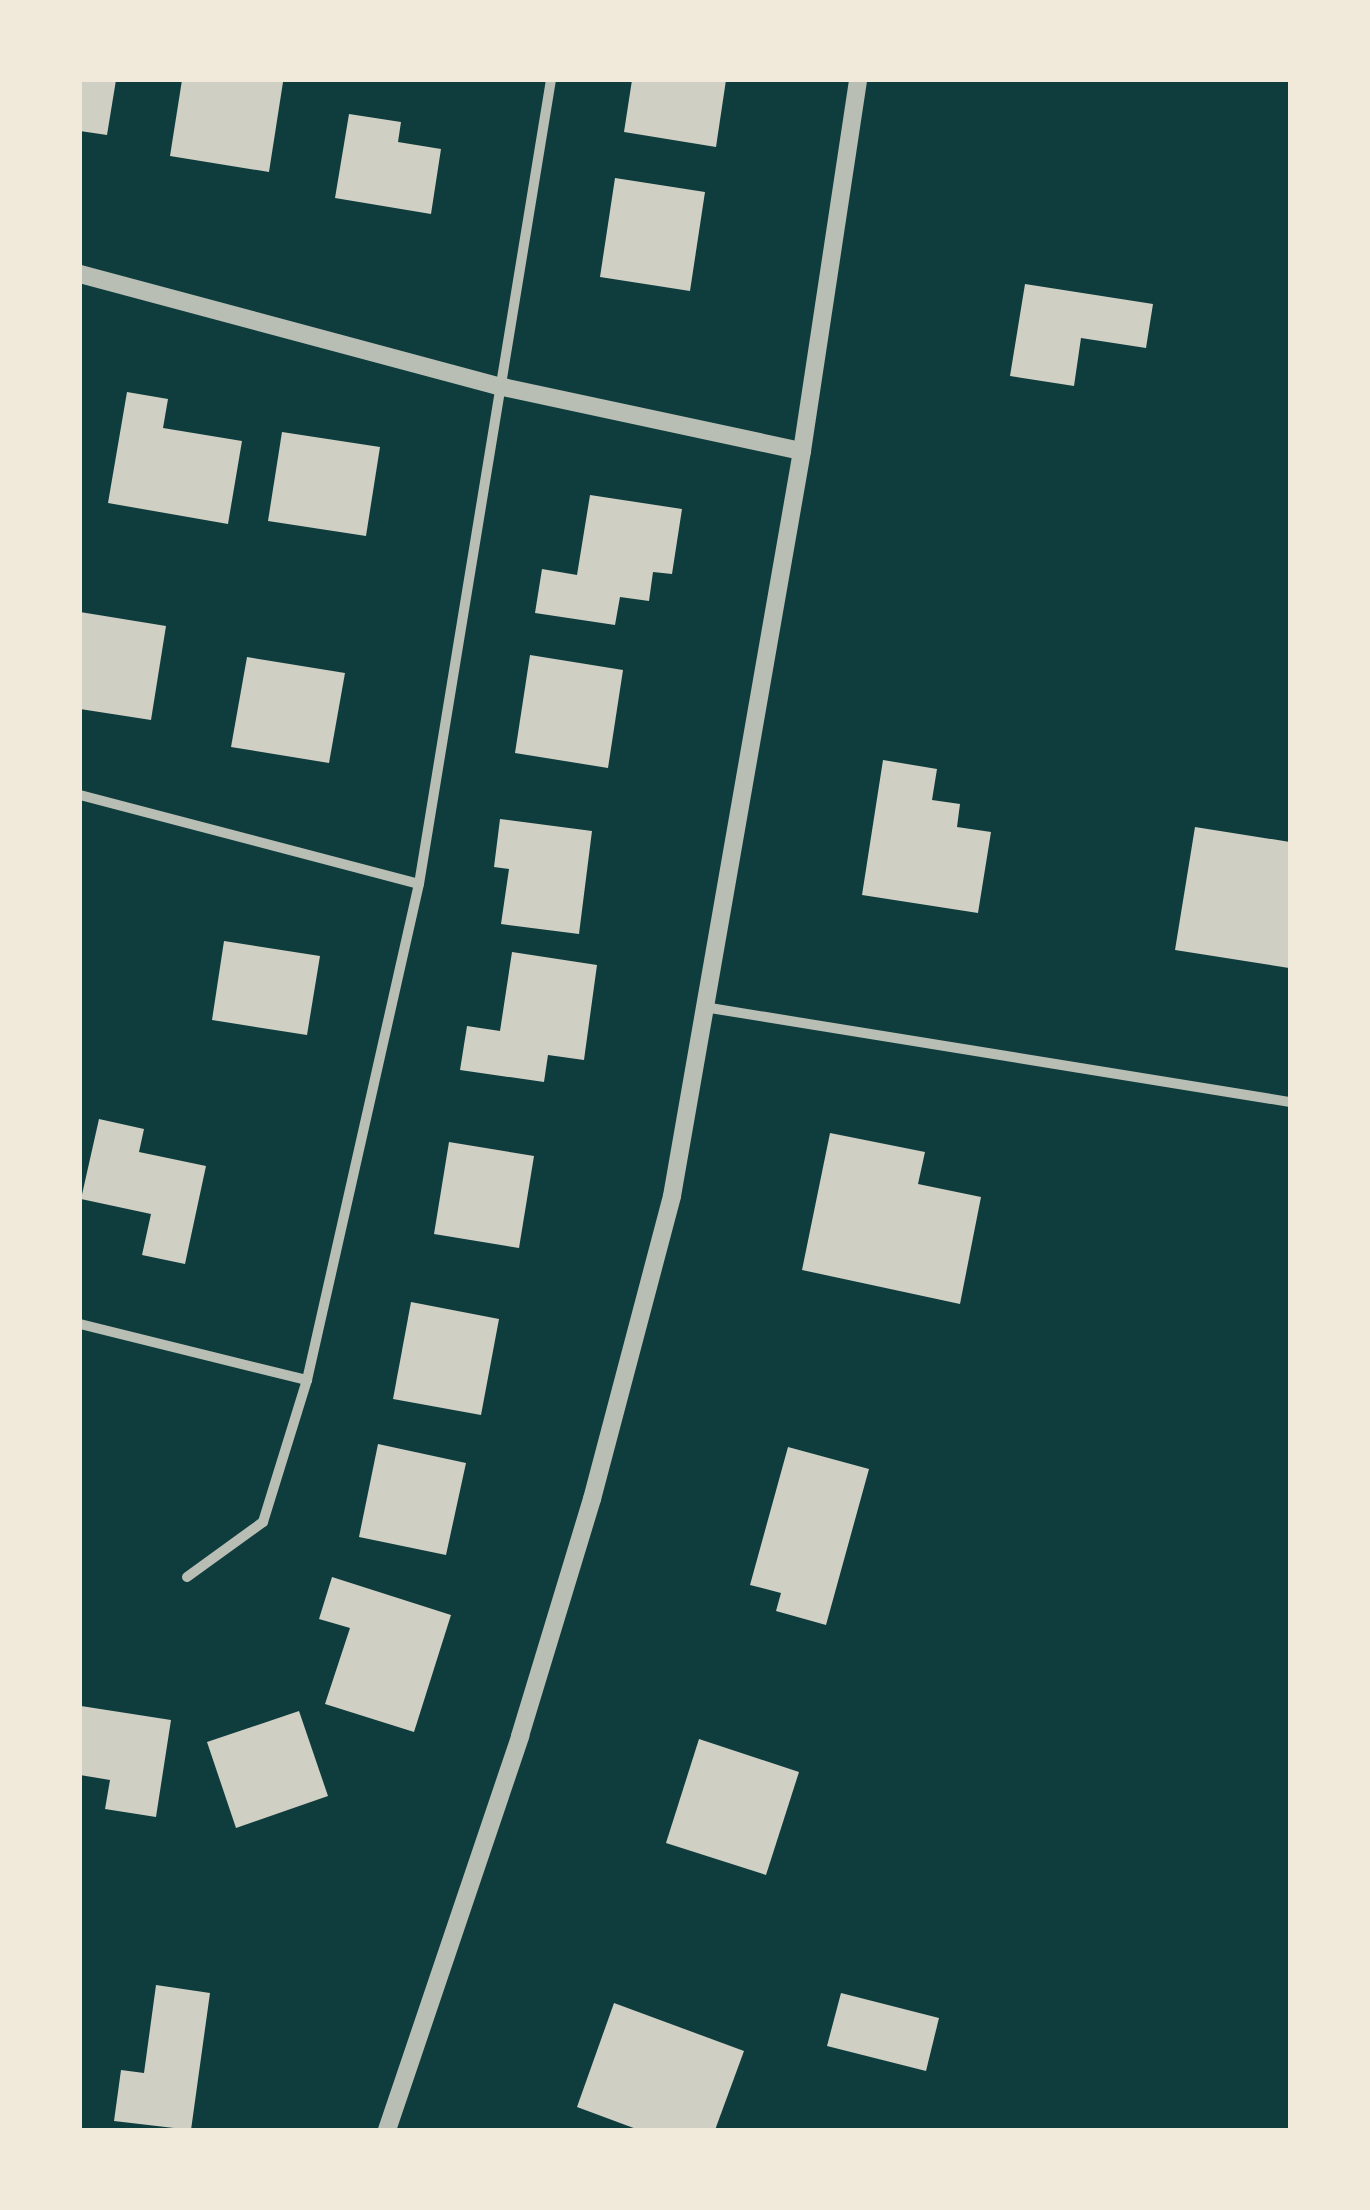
<!DOCTYPE html>
<html>
<head>
<meta charset="utf-8">
<style>
  body { margin:0 }
  #map { position:relative; width:1370px; height:2210px; overflow:hidden; background:#0f3d3e; font-family:"Fira Sans",sans-serif }
  div>[style] { position:absolute }
  [style*='--x'] { left:calc(var(--x)*1px); top:calc(var(--y)*1px); width:calc(var(--w)*1px); rotate:calc(var(--a)*1deg) }
  .building>* { inset:0; background:#cfcfc3 }
  .minor>* { height:10px; margin:-5px; padding:0 5px; transform-origin:5px; border-radius:5px; background:#b8beb3 }
  .tertiary>* { height:18px; margin:-9px; padding:0 9px; transform-origin:9px; border-radius:9px; background:#b8beb3 }
  span { translate:-50% -50%; white-space:nowrap; text-align:center; line-height:1.15; -webkit-text-stroke:8px #f1e9da; paint-order:stroke }
  .frame { position:absolute; inset:0; border:82px solid #f1e9da; pointer-events:none }
</style>
</head>
<body>
<div id="map">
  <div class="building">
    <i style="clip-path:polygon(80px 80px,116px 80px,107px 135px,80px 131px)"></i>
    <i style="clip-path:polygon(182px 80px,283px 82px,269px 172px,170px 156px)"></i>
    <i style="clip-path:polygon(632px 80px,726px 80px,716px 147px,624px 132px)"></i>
    <i style="clip-path:polygon(349px 114px,401px 122px,398px 142px,441px 149px,431px 214px,335px 198px)"></i>
    <i style="clip-path:polygon(615px 178px,705px 192px,690px 291px,600px 277px)"></i>
    <i style="clip-path:polygon(1025px 284px,1153px 304px,1146px 348px,1081px 338px,1074px 386px,1010px 376px)"></i>
    <i style="clip-path:polygon(127px 392px,168px 399px,163px 428px,242px 441px,228px 524px,108px 503px)"></i>
    <i style="clip-path:polygon(282px 432px,380px 447px,366px 536px,268px 521px)"></i>
    <i style="clip-path:polygon(590px 495px,682px 509px,672px 574px,653px 572px,649px 601px,620px 597px,615px 625px,535px 613px,542px 569px,577px 575px)"></i>
    <i style="clip-path:polygon(80px 612px,166px 626px,151px 720px,80px 709px)"></i>
    <i style="clip-path:polygon(530px 655px,623px 670px,608px 768px,515px 753px)"></i>
    <i style="clip-path:polygon(247px 657px,345px 673px,329px 763px,231px 747px)"></i>
    <i style="clip-path:polygon(883px 760px,937px 769px,932px 800px,960px 804px,957px 827px,991px 832px,978px 913px,862px 895px)"></i>
    <i style="clip-path:polygon(500px 819px,592px 831px,579px 934px,501px 924px,509px 869px,494px 867px)"></i>
    <i style="clip-path:polygon(1195px 827px,1290px 842px,1289px 968px,1175px 950px)"></i>
    <i style="clip-path:polygon(224px 941px,320px 956px,307px 1035px,212px 1020px)"></i>
    <i style="clip-path:polygon(512px 952px,597px 965px,584px 1060px,548px 1055px,544px 1082px,460px 1070px,467px 1026px,500px 1031px)"></i>
    <i style="clip-path:polygon(99px 1119px,144px 1129px,139px 1152px,206px 1166px,185px 1264px,142px 1255px,151px 1214px,81px 1199px)"></i>
    <i style="clip-path:polygon(830px 1133px,925px 1152px,918px 1184px,981px 1197px,960px 1304px,802px 1270px)"></i>
    <i style="clip-path:polygon(449px 1142px,534px 1156px,519px 1248px,434px 1234px)"></i>
    <i style="clip-path:polygon(411px 1302px,499px 1319px,481px 1415px,393px 1399px)"></i>
    <i style="clip-path:polygon(378px 1444px,466px 1463px,446px 1555px,359px 1537px)"></i>
    <i style="clip-path:polygon(788px 1447px,869px 1469px,826px 1625px,776px 1611px,781px 1593px,750px 1585px)"></i>
    <i style="clip-path:polygon(332px 1577px,451px 1615px,414px 1732px,325px 1704px,350px 1628px,319px 1619px)"></i>
    <i style="clip-path:polygon(81px 1706px,171px 1720px,156px 1817px,105px 1809px,110px 1780px,80px 1775px)"></i>
    <i style="clip-path:polygon(299px 1711px,328px 1796px,236px 1828px,207px 1742px)"></i>
    <i style="clip-path:polygon(699px 1739px,799px 1772px,766px 1875px,666px 1843px)"></i>
    <i style="clip-path:polygon(156px 1985px,210px 1993px,191px 2130px,114px 2121px,121px 2070px,144px 2073px)"></i>
    <i style="clip-path:polygon(841px 1993px,939px 2018px,926px 2071px,827px 2046px)"></i>
    <i style="clip-path:polygon(614px 2003px,744px 2051px,715px 2130px,639px 2130px,577px 2107px)"></i>
  </div>
  <div class="minor">
    <i style="--x:80;--y:795;--w:350;--a:14.7"></i>
    <i style="--x:704;--y:1007;--w:594;--a:9.21"></i>
    <i style="--x:80;--y:1324;--w:234;--a:13.9"></i>
    <i style="--x:187;--y:1577;--w:94;--a:-35.9"></i>
    <i style="--x:263;--y:1522;--w:149;--a:-72.8"></i>
    <i style="--x:307;--y:1380;--w:508;--a:-77.28"></i>
    <i style="--x:419;--y:884;--w:815;--a:-80.68"></i>
  </div>
  <div class="tertiary">
    <i style="--x:80;--y:274;--w:433;--a:15"></i>
    <i style="--x:498;--y:386;--w:311;--a:12.1"></i>
    <i style="--x:387;--y:2130;--w:416;--a:-71.3"></i>
    <i style="--x:520;--y:1736;--w:248;--a:-73.1"></i>
    <i style="--x:592;--y:1499;--w:313;--a:-75.2"></i>
    <i style="--x:672;--y:1196;--w:756;--a:-80.1"></i>
    <i style="--x:802;--y:451;--w:375;--a:-81.4"></i>
  </div>
  <div class="frame"></div>
</div>
</body>
</html>
